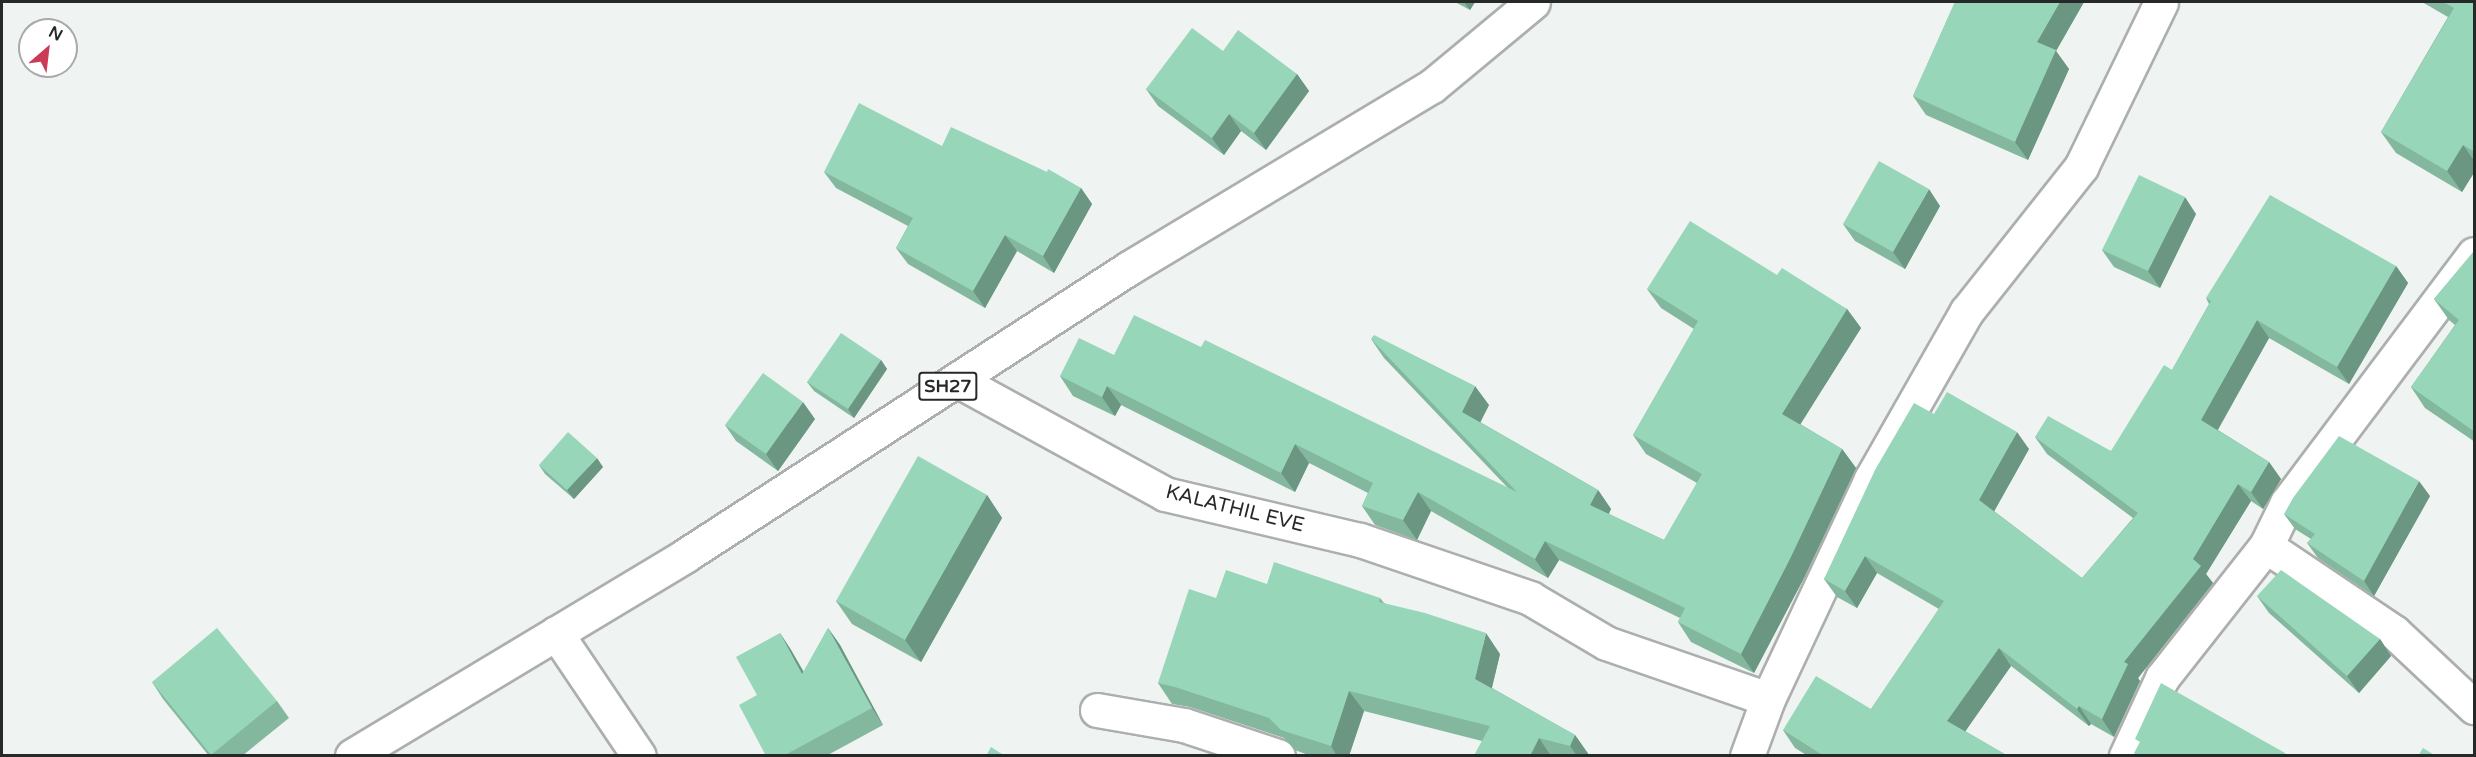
<!DOCTYPE html>
<html>
<head>
<meta charset="utf-8">
<style>
	body { margin:0 }
	#map { position:relative; width:2476px; height:757px; overflow:hidden; background:#eff3f1; font-family:"Varela Round",sans-serif }
	div>[style] { position:absolute }
	[style*='--x'] { left:calc(var(--x)*1px); top:calc(var(--y)*1px); width:calc(var(--w)*1px); rotate:calc(var(--a)*1deg) }
	.roads { filter:drop-shadow(2px 0 #acafae) drop-shadow(-2px 0 #acafae) drop-shadow(0 2px #acafae) drop-shadow(0 -2px #acafae) }
	.minor>* { height:33px; margin:-16.5px; padding:0 16.5px; transform-origin:16.5px; border-radius:16.5px; background:#fff }
	.primary>* { height:33px; margin:-16.5px; padding:0 16.5px; transform-origin:16.5px; border-radius:16.5px; background:#fff }
	.wall>* { inset:0; background:#83b89f }
	.shaded-wall>* { inset:0; background:#6a9682 }
	.building>* { inset:0; background:#98d6b9 }
	span { translate:-50% -50%; white-space:nowrap; text-align:center; line-height:1.15; -webkit-text-stroke:4.5px #fff; paint-order:stroke }
	.shield-label span { padding:2px 4px; background:#fff; border:2px solid; border-radius:4px; -webkit-text-stroke-width:0 }
	.shield-label { font-size:18px; color:#272928; font-weight:700 }
	.street-label { font-size:20px; color:#272928 }
	.frame { position:absolute; inset:0; border:3px solid #272928; pointer-events:none }
	.north { position:absolute; left:18px; top:18px; width:60px; height:60px; box-sizing:border-box; background:#fff; border:2px solid #a9a9a9; border-radius:50%; rotate:28deg; font-size:16px; font-weight:700; line-height:24px; text-align:center; color:#272928 }
	.north::after { content:''; display:block; margin:auto; width:21px; height:27px; background:#cb3b56; clip-path:polygon(50% 0,100% 100%,50% 72%,0 100%) }
</style>
</head>
<body>
<div id="map">
	<div class="roads">
		<div class="minor">
			<div style="--x:957;--y:380;--w:237;--a:28.7"></div>
			<div style="--x:1165;--y:494;--w:200;--a:13.3"></div>
			<div style="--x:1360;--y:540;--w:180;--a:18.8"></div>
			<div style="--x:1530;--y:598;--w:88;--a:30.6"></div>
			<div style="--x:1606;--y:643;--w:171;--a:19.1"></div>
			<div style="--x:2266;--y:546;--w:48;--a:-64"></div>
			<div style="--x:2287;--y:503;--w:311;--a:-53.1"></div>
			<div style="--x:556;--y:633;--w:148;--a:56"></div>
			<div style="--x:1097;--y:710;--w:88;--a:9.8"></div>
			<div style="--x:1184;--y:725;--w:99;--a:18.3"></div>
			<div style="--x:1747;--y:756;--w:61;--a:-69.8"></div>
			<div style="--x:1768;--y:699;--w:243;--a:-64.9"></div>
			<div style="--x:1871;--y:479;--w:193;--a:-60.3"></div>
			<div style="--x:1967;--y:311;--w:184;--a:-51.6"></div>
			<div style="--x:2081;--y:167;--w:183;--a:-64.1"></div>
			<div style="--x:2126;--y:756;--w:86;--a:-65.2"></div>
			<div style="--x:2162;--y:678;--w:168;--a:-51.8"></div>
			<div style="--x:2266;--y:546;--w:154;--a:33.9"></div>
			<div style="--x:2394;--y:632;--w:110;--a:43.2"></div>
		</div>
		<div class="primary">
			<div style="--x:352;--y:756;--w:390;--a:-31"></div>
			<div style="--x:686;--y:555;--w:528;--a:-32.94"></div>
			<div style="--x:1129;--y:268;--w:353;--a:-31"></div>
			<div style="--x:1432;--y:86;--w:131;--a:-39.7"></div>
		</div>
	</div>
	<div class="wall">
		<div style="clip-path:polygon(1455px 2px,1475px 2px,1470px 10px)"></div>
		<div style="clip-path:polygon(1955px 2px,2084px 2px,2056px 51px,2069px 69px,2028px 160px,1926px 115px,1913px 96px)"></div>
		<div style="clip-path:polygon(2422px 2px,2475px 2px,2475px 171px,2462px 192px,2396px 153px,2381px 132px,2448px 17px)"></div>
		<div style="clip-path:polygon(1223px 51px,1297px 74px,1309px 91px,1266px 150px,1241px 131px,1224px 155px,1158px 106px,1146px 89px)"></div>
		<div style="clip-path:polygon(942px 146px,1081px 188px,1092px 204px,1054px 273px,1017px 251px,985px 308px,908px 264px,896px 248px,908px 226px,836px 188px,824px 172px)"></div>
		<div style="clip-path:polygon(1940px 206px,1905px 269px,1855px 241px,1843px 224px)"></div>
		<div style="clip-path:polygon(2196px 214px,2160px 288px,2114px 267px,2102px 250px)"></div>
		<div style="clip-path:polygon(2475px 250px,2475px 442px,2425px 408px,2411px 387px,2455px 325px,2449px 320px,2434px 299px)"></div>
		<div style="clip-path:polygon(2396px 266px,2408px 283px,2349px 384px,2269px 338px,2218px 430px,2269px 462px,2281px 479px,2263px 509px,2251px 501px,2206px 574px,2213px 583px,2138px 678px,2140px 681px,2114px 737px,2091px 724px,2089px 726px,2011px 666px,1965px 731px,2008px 756px,1808px 756px,1795px 748px,1783px 730px,1871px 709px,1939px 609px,1877px 573px,1857px 608px,1837px 597px,1824px 579px,1934px 414px,2029px 449px,1994px 511px,2082px 578px,2133px 518px,2047px 454px,2035px 437px,2111px 451px,2172px 370px,2209px 304px,2206px 298px)"></div>
		<div style="clip-path:polygon(1777px 275px,1847px 309px,1861px 328px,1800px 424px,1842px 449px,1856px 468px,1804px 578px,1754px 673px,1691px 642px,1678px 622px,1680px 618px,1559px 560px,1548px 578px,1431px 511px,1417px 540px,1375px 525px,1362px 506px,1368px 493px,1309px 463px,1295px 492px,1121px 405px,1115px 416px,1073px 396px,1060px 376px,1114px 355px,1201px 347px,1508px 488px,1384px 358px,1371px 339px,1489px 405px,1480px 422px,1598px 490px,1611px 509px,1609px 514px,1664px 540px,1697px 483px,1646px 454px,1633px 435px,1694px 329px,1661px 308px,1647px 289px)"></div>
		<div style="clip-path:polygon(881px 360px,887px 369px,854px 418px,814px 391px,807px 382px)"></div>
		<div style="clip-path:polygon(815px 419px,778px 471px,736px 441px,725px 425px)"></div>
		<div style="clip-path:polygon(539px 465px,603px 467px,574px 499px,545px 474px)"></div>
		<div style="clip-path:polygon(987px 495px,1002px 518px,921px 662px,852px 624px,836px 601px)"></div>
		<div style="clip-path:polygon(2430px 496px,2374px 596px,2318px 558px,2307px 543px,2311px 539px,2295px 529px,2284px 514px)"></div>
		<div style="clip-path:polygon(1267px 584px,1380px 598px,1384px 603px,1500px 654px,1492px 688px,1575px 735px,1589px 755px,1474px 756px,1482px 741px,1364px 711px,1349px 756px,1311px 756px,1295px 750px,1284px 738px,1190px 707px,1172px 704px,1158px 683px,1216px 598px)"></div>
		<div style="clip-path:polygon(2257px 596px,2380px 639px,2391px 656px,2359px 693px,2269px 613px)"></div>
		<div style="clip-path:polygon(828px 628px,840px 645px,883px 725px,826px 756px,766px 756px,757px 695px,780px 633px,791px 650px,804px 672px)"></div>
		<div style="clip-path:polygon(152px 682px,277px 701px,289px 718px,242px 756px,209px 756px,163px 699px)"></div>
	</div>
	<div class="shaded-wall">
		<div style="clip-path:polygon(1464px 2px,1475px 2px,1470px 10px)"></div>
		<div style="clip-path:polygon(2060px 2px,2084px 2px,2056px 51px,2069px 69px,2028px 160px,2015px 142px,2037px 42px)"></div>
		<div style="clip-path:polygon(1297px 74px,1309px 91px,1266px 150px,1254px 133px)"></div>
		<div style="clip-path:polygon(1229px 114px,1241px 131px,1224px 155px,1212px 138px)"></div>
		<div style="clip-path:polygon(2463px 145px,2475px 162px,2475px 171px,2462px 192px,2447px 171px)"></div>
		<div style="clip-path:polygon(1081px 188px,1092px 204px,1054px 273px,1043px 256px)"></div>
		<div style="clip-path:polygon(1929px 189px,1940px 206px,1905px 269px,1893px 252px)"></div>
		<div style="clip-path:polygon(2185px 197px,2196px 214px,2160px 288px,2148px 271px)"></div>
		<div style="clip-path:polygon(1005px 235px,1017px 251px,985px 308px,973px 291px)"></div>
		<div style="clip-path:polygon(2396px 266px,2408px 283px,2349px 384px,2337px 367px)"></div>
		<div style="clip-path:polygon(1847px 309px,1861px 328px,1795px 433px,1782px 414px)"></div>
		<div style="clip-path:polygon(2257px 320px,2269px 338px,2213px 438px,2201px 420px)"></div>
		<div style="clip-path:polygon(881px 360px,887px 369px,854px 418px,848px 409px)"></div>
		<div style="clip-path:polygon(1107px 386px,1121px 405px,1115px 416px,1102px 397px)"></div>
		<div style="clip-path:polygon(1475px 386px,1489px 405px,1476px 431px,1462px 412px)"></div>
		<div style="clip-path:polygon(803px 402px,815px 419px,778px 471px,766px 454px)"></div>
		<div style="clip-path:polygon(2017px 432px,2029px 449px,1991px 517px,1979px 500px)"></div>
		<div style="clip-path:polygon(1295px 444px,1309px 463px,1295px 492px,1281px 473px)"></div>
		<div style="clip-path:polygon(1842px 449px,1856px 468px,1804px 578px,1754px 673px,1741px 654px)"></div>
		<div style="clip-path:polygon(597px 458px,603px 467px,574px 499px,567px 490px)"></div>
		<div style="clip-path:polygon(2269px 462px,2281px 479px,2263px 509px,2251px 492px)"></div>
		<div style="clip-path:polygon(2419px 481px,2430px 496px,2374px 596px,2364px 581px)"></div>
		<div style="clip-path:polygon(2238px 484px,2251px 501px,2206px 574px,2213px 583px,2138px 678px,2140px 681px,2114px 737px,2102px 719px,2124px 662px,2193px 559px)"></div>
		<div style="clip-path:polygon(1598px 490px,1611px 509px,1603px 524px,1590px 505px)"></div>
		<div style="clip-path:polygon(1418px 492px,1431px 511px,1417px 540px,1403px 520px)"></div>
		<div style="clip-path:polygon(987px 495px,1002px 518px,921px 662px,905px 640px)"></div>
		<div style="clip-path:polygon(1545px 541px,1559px 560px,1548px 578px,1535px 559px)"></div>
		<div style="clip-path:polygon(1865px 556px,1877px 573px,1857px 608px,1845px 591px)"></div>
		<div style="clip-path:polygon(828px 628px,840px 645px,883px 725px,872px 708px)"></div>
		<div style="clip-path:polygon(780px 633px,791px 650px,814px 691px,802px 674px)"></div>
		<div style="clip-path:polygon(1486px 633px,1500px 654px,1489px 699px,1475px 679px)"></div>
		<div style="clip-path:polygon(2380px 639px,2391px 656px,2359px 693px,2347px 676px)"></div>
		<div style="clip-path:polygon(1999px 648px,2011px 666px,1960px 739px,1947px 721px)"></div>
		<div style="clip-path:polygon(1349px 691px,1364px 711px,1349px 756px,1337px 756px,1331px 746px)"></div>
		<div style="clip-path:polygon(2079px 706px,2091px 724px,2089px 726px,2077px 709px)"></div>
		<div style="clip-path:polygon(1575px 735px,1589px 755px,1577px 756px,1570px 746px)"></div>
		<div style="clip-path:polygon(1539px 738px,1551px 756px,1530px 756px)"></div>
	</div>
	<div class="building">
		<div style="clip-path:polygon(1955px 2px,2060px 2px,2037px 42px,2056px 50px,2015px 142px,1913px 96px)"></div>
		<div style="clip-path:polygon(2443px 2px,2475px 2px,2475px 152px,2463px 145px,2447px 171px,2381px 132px,2454px 8px)"></div>
		<div style="clip-path:polygon(1192px 28px,1223px 51px,1238px 30px,1297px 74px,1254px 133px,1229px 114px,1212px 138px,1146px 89px)"></div>
		<div style="clip-path:polygon(859px 103px,942px 146px,951px 127px,1047px 172px,1048px 169px,1081px 188px,1043px 256px,1005px 235px,973px 291px,896px 248px,913px 218px,824px 172px)"></div>
		<div style="clip-path:polygon(1879px 161px,1929px 189px,1893px 252px,1843px 224px)"></div>
		<div style="clip-path:polygon(2139px 175px,2185px 197px,2148px 271px,2102px 250px)"></div>
		<div style="clip-path:polygon(2270px 195px,2396px 266px,2337px 367px,2257px 320px,2201px 420px,2269px 462px,2251px 492px,2238px 484px,2193px 559px,2201px 566px,2124px 662px,2128px 664px,2102px 719px,2079px 706px,2077px 709px,1999px 648px,1947px 721px,2008px 756px,1824px 756px,1783px 730px,1816px 676px,1871px 709px,1944px 601px,1865px 556px,1845px 591px,1824px 579px,1875px 470px,1914px 403px,1934px 414px,1947px 392px,2017px 432px,1979px 500px,2082px 578px,2138px 513px,2035px 437px,2048px 416px,2111px 451px,2164px 365px,2172px 370px,2211px 301px,2206px 298px)"></div>
		<div style="clip-path:polygon(1690px 221px,1777px 275px,1782px 268px,1847px 309px,1782px 414px,1842px 449px,1790px 559px,1741px 654px,1678px 622px,1685px 608px,1545px 541px,1535px 559px,1418px 492px,1403px 520px,1362px 506px,1373px 483px,1295px 444px,1281px 473px,1107px 386px,1102px 397px,1060px 376px,1079px 338px,1114px 355px,1134px 315px,1201px 347px,1205px 340px,1517px 492px,1371px 339px,1374px 335px,1475px 386px,1462px 412px,1598px 490px,1590px 505px,1664px 540px,1702px 474px,1633px 435px,1698px 321px,1647px 289px)"></div>
		<div style="clip-path:polygon(2475px 250px,2475px 432px,2411px 387px,2459px 320px,2434px 299px)"></div>
		<div style="clip-path:polygon(841px 333px,881px 360px,848px 409px,807px 382px)"></div>
		<div style="clip-path:polygon(763px 373px,803px 402px,766px 454px,725px 425px)"></div>
		<div style="clip-path:polygon(568px 432px,597px 458px,567px 490px,539px 465px)"></div>
		<div style="clip-path:polygon(2339px 436px,2419px 481px,2364px 581px,2307px 543px,2315px 534px,2284px 514px,2293px 498px)"></div>
		<div style="clip-path:polygon(918px 456px,987px 495px,905px 640px,836px 601px)"></div>
		<div style="clip-path:polygon(1274px 562px,1380px 598px,1379px 602px,1425px 613px,1486px 633px,1475px 679px,1575px 735px,1570px 746px,1539px 738px,1530px 756px,1474px 756px,1490px 726px,1349px 691px,1331px 746px,1281px 730px,1269px 718px,1175px 687px,1158px 683px,1189px 589px,1216px 598px,1226px 570px,1267px 584px)"></div>
		<div style="clip-path:polygon(2281px 570px,2380px 639px,2347px 676px,2257px 596px)"></div>
		<div style="clip-path:polygon(217px 628px,277px 701px,211px 755px,152px 682px)"></div>
		<div style="clip-path:polygon(828px 628px,872px 708px,783px 756px,766px 756px,739px 705px,757px 695px,736px 657px,780px 633px,802px 674px)"></div>
		<div style="clip-path:polygon(2161px 683px,2285px 753px,2287px 756px,2137px 756px,2134px 753px,2140px 742px,2135px 739px)"></div>
		<div style="clip-path:polygon(991px 747px,1005px 756px,986px 756px)"></div>
		<div style="clip-path:polygon(2423px 748px,2436px 756px,2418px 756px)"></div>
	</div>
	<div class="shield-label">
		<span style="left:948px;top:386px">SH27</span>
	</div>
	<div class="street-label">
		<span style="left:1235px;top:509px;rotate:14deg">KALATHIL EVE</span>
	</div>
	<div class="frame"></div>
	<div class="north">N</div>
</div>
</body>
</html>
